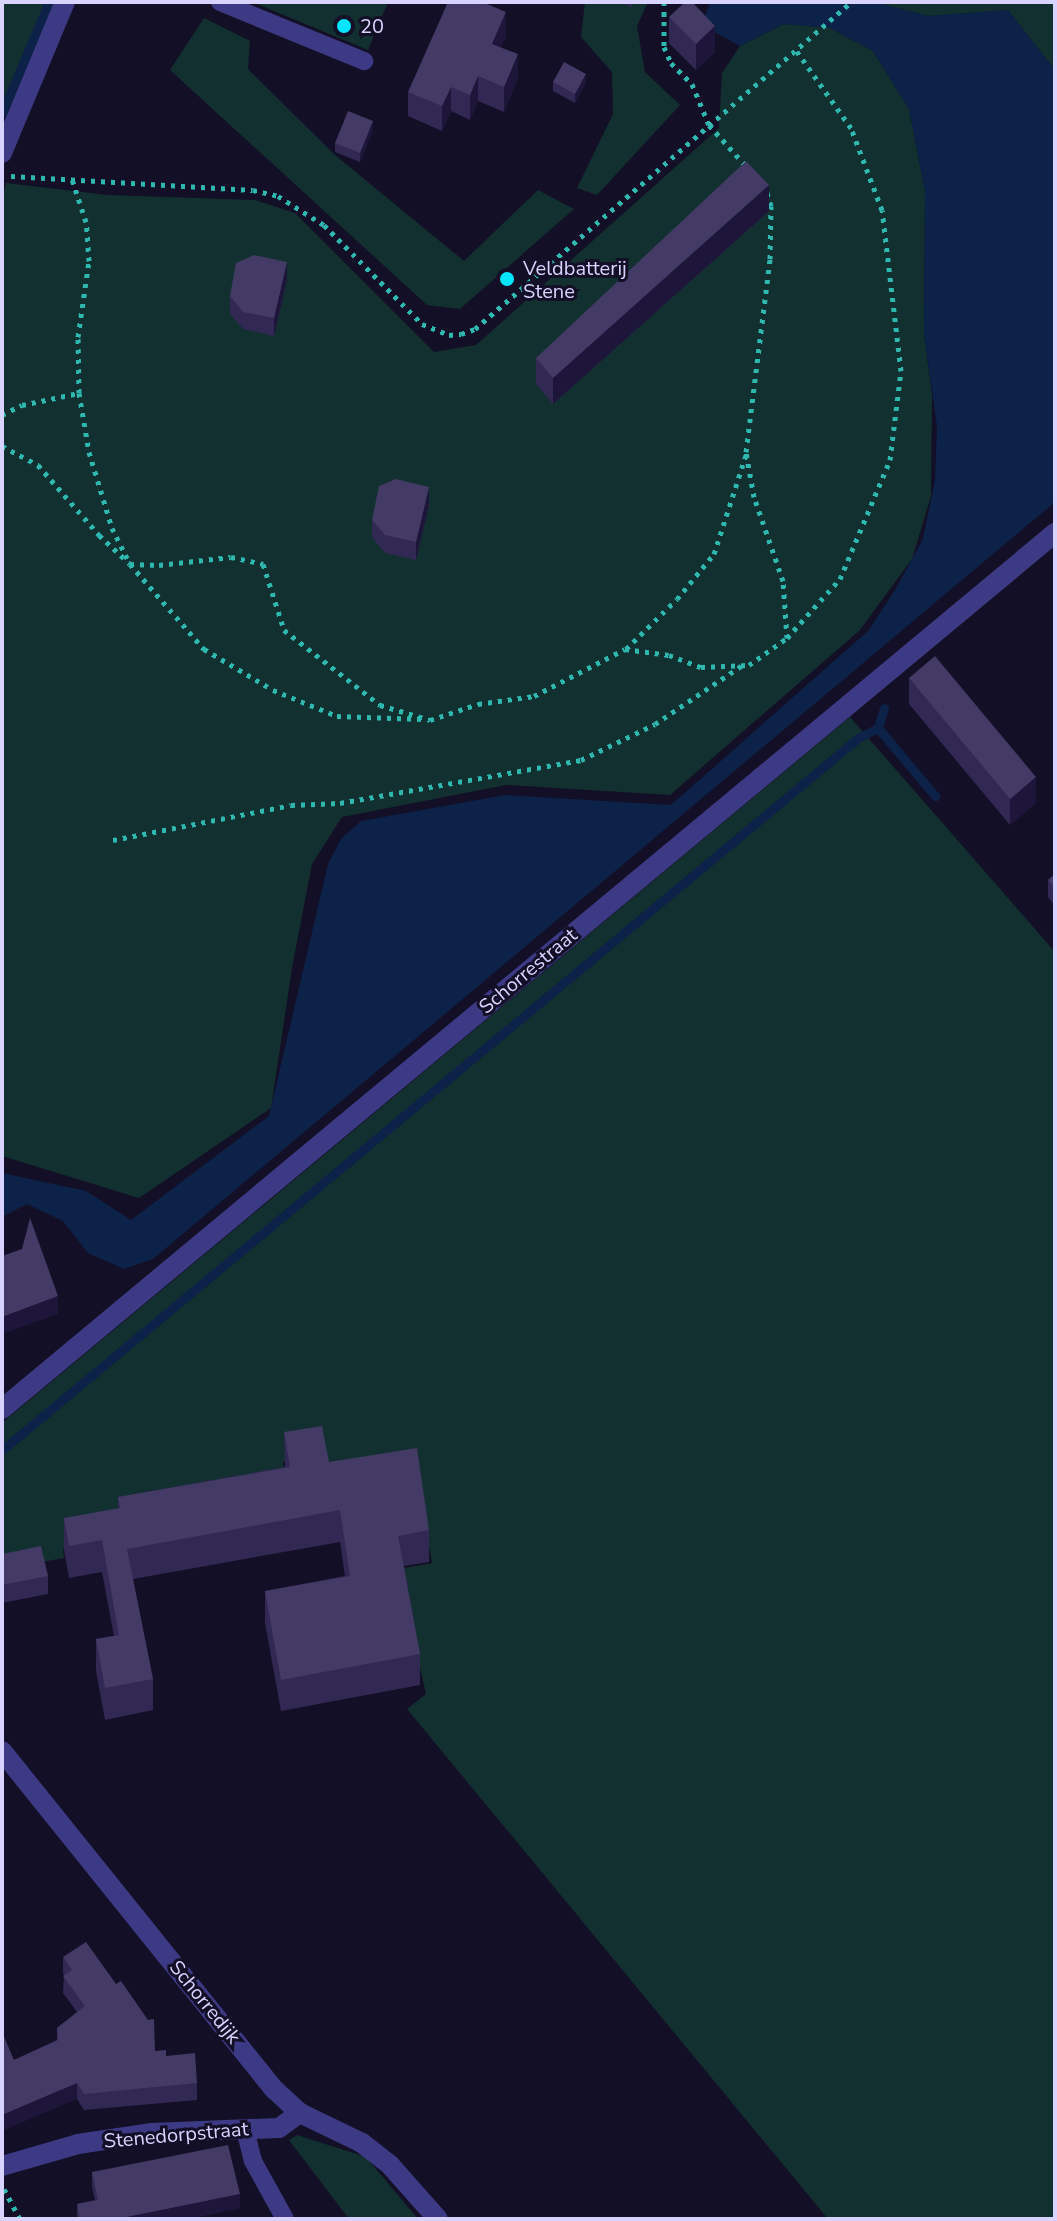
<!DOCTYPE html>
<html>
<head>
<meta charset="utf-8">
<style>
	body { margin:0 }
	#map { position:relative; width:1057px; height:2221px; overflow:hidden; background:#130f26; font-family:"Nunito Sans",sans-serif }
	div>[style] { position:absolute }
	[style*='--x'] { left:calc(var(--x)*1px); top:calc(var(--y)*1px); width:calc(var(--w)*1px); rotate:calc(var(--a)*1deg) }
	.green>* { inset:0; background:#12302f }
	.water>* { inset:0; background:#0c2248 }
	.stream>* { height:9px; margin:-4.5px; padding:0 4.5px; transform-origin:4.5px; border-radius:4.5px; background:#0c2248 }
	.path>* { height:5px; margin-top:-2.5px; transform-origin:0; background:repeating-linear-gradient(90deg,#2fb8b0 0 4px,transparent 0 10px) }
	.lane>* { height:18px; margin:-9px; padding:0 9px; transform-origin:9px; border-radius:9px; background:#3d3a85 }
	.street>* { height:20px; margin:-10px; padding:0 10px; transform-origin:10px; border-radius:10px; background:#3d3a85 }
	.wall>* { inset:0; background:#312854 }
	.shaded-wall>* { inset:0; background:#1d163a }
	.building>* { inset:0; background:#433a66 }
	.dots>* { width:22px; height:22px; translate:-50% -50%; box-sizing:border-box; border:4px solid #130f26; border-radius:50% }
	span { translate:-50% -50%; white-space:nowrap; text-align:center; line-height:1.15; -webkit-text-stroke:6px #130f26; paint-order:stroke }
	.poi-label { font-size:20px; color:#d9d4ff }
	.left { translate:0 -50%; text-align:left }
	.street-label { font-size:20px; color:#d9d4ff }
	.frame { position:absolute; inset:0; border:4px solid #d9d4ff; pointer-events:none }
</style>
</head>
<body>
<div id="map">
	<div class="green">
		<div style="clip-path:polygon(2px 2px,45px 2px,2px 104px)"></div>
		<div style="clip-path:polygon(252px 2px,388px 2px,368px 50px)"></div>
		<div style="clip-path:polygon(585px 2px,648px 2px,637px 26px,645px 72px,680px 105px,597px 195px,577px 188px,613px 114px,612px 72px,581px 37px)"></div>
		<div style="clip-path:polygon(875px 2px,1055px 2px,1055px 70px,1008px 10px,928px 16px)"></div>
		<div style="clip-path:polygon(204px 18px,250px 41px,248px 69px,335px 155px,464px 261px,538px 190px,574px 209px,460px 309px,427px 305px,170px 70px)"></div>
		<div style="clip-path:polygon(784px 24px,830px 28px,873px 51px,909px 109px,925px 191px,924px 334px,932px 395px,931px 496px,912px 559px,860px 630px,670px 795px,506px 785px,342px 817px,312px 864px,292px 968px,271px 1108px,139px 1198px,2px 1156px,2px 202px,6px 183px,108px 195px,255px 200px,295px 213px,434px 352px,476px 345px,719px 128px,722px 73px,740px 46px)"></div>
		<div style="clip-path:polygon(850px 717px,1055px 952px,1055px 2219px,828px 2219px,407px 1709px,426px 1694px,398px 1569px,432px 1563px,417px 1478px,330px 1492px,323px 1456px,283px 1462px,289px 1497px,63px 1549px,64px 1558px,2px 1569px,2px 1423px)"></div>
		<div style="clip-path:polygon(297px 2135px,366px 2157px,418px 2219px,349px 2219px,289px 2140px)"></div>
	</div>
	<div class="water">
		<div style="clip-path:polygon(710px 2px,875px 2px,928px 16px,1008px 10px,1055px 70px,1055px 502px,153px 1259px,124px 1269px,88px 1253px,63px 1221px,27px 1204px,2px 1217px,2px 1173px,86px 1191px,131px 1220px,269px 1116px,328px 864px,341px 839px,361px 821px,505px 795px,671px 805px,868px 631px,895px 590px,923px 539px,935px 480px,937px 426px,924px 334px,925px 191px,909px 109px,873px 51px,830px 28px,784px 24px,740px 46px,702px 25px)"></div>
	</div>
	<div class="stream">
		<div style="--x:2;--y:113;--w:121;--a:-67.1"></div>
		<div style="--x:884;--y:708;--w:21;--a:107"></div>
		<div style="--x:878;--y:728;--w:89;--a:50"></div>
		<div style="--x:2;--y:1450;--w:1113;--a:-39.75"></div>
		<div style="--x:858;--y:738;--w:22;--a:-27"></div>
	</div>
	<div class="path">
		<div style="--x:664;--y:2;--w:45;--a:90"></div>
		<div style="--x:664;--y:47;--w:17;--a:66"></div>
		<div style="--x:671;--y:63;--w:30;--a:45"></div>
		<div style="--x:692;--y:84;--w:44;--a:67.5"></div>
		<div style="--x:709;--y:125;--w:57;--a:47.9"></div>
		<div style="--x:11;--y:176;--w:242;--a:3.3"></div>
		<div style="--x:253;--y:190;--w:26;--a:13"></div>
		<div style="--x:278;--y:196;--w:54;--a:32.2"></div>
		<div style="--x:324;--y:225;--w:139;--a:45.3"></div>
		<div style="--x:422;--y:324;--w:29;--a:22"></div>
		<div style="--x:449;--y:335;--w:12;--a:-5"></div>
		<div style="--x:461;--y:334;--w:15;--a:-20"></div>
		<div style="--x:475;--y:329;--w:498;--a:-41"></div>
		<div style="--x:79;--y:393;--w:60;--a:80.4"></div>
		<div style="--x:89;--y:452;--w:79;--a:73.2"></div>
		<div style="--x:112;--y:528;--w:40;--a:63.4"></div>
		<div style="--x:130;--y:564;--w:113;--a:49"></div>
		<div style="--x:204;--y:649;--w:80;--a:30.7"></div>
		<div style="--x:273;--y:690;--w:69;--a:22.1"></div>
		<div style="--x:337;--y:716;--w:85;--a:2"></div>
		<div style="--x:2;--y:415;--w:22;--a:-27"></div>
		<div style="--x:22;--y:405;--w:58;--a:-11.9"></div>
		<div style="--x:79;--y:393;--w:56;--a:-91"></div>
		<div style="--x:78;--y:337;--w:77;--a:-81.8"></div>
		<div style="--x:89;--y:261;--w:39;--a:-94"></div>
		<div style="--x:86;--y:222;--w:45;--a:-108"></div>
		<div style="--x:2;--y:446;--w:41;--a:27.8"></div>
		<div style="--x:38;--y:465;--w:93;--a:48.9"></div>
		<div style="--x:99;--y:535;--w:42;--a:43.1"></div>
		<div style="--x:130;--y:564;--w:29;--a:2"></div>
		<div style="--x:159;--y:565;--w:72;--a:-6.3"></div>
		<div style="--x:231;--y:557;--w:33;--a:12"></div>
		<div style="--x:263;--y:564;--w:69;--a:72.3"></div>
		<div style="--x:284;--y:630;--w:122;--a:38"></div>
		<div style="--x:380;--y:705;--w:52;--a:16.7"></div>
		<div style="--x:430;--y:720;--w:51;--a:-18.4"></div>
		<div style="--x:478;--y:704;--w:57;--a:-8.1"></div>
		<div style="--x:534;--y:696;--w:102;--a:-27.3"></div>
		<div style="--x:625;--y:649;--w:44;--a:7.8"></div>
		<div style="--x:669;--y:655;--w:34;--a:21"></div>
		<div style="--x:701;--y:667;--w:48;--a:-2.4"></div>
		<div style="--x:749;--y:665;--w:47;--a:-35.4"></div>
		<div style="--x:787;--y:638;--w:57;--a:-94"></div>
		<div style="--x:783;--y:581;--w:89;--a:-109"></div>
		<div style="--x:754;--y:497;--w:46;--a:-100.1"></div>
		<div style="--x:746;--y:452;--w:194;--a:-82.9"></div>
		<div style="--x:770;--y:259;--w:53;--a:-88.9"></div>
		<div style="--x:771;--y:206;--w:17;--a:-107"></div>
		<div style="--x:787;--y:638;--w:79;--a:-48.1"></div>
		<div style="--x:840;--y:579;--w:129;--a:-67.2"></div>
		<div style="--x:890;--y:460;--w:90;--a:-83"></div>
		<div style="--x:901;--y:371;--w:162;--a:-96.7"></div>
		<div style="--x:882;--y:210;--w:88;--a:-110.7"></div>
		<div style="--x:851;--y:128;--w:95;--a:-125.2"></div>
		<div style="--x:626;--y:649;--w:71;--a:-44.4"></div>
		<div style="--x:677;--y:599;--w:58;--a:-50.6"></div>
		<div style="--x:714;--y:554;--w:104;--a:-72.1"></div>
		<div style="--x:113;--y:840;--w:181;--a:-11.1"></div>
		<div style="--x:291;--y:805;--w:49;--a:-2.3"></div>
		<div style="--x:340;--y:803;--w:245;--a:-10.1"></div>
		<div style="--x:581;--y:760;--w:82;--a:-25.9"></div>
		<div style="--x:655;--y:724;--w:104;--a:-34"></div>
		<div style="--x:4;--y:2189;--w:34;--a:62"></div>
	</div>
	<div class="lane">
		<div style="--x:220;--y:2;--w:156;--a:22.3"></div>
		<div style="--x:245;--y:2129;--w:33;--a:76"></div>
		<div style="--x:253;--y:2161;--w:66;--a:61.1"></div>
	</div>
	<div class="street">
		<div style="--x:2;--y:153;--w:164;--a:-67.4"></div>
		<div style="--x:2;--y:1409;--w:1370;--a:-39.76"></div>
		<div style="--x:2;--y:1751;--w:435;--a:51.2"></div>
		<div style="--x:275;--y:2090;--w:34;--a:43"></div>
		<div style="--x:300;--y:2113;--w:69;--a:25.8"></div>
		<div style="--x:362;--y:2143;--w:36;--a:38"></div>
		<div style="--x:390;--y:2165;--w:72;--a:48.4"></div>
		<div style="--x:2;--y:2166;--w:79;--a:-16.1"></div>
		<div style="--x:78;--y:2144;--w:75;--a:-8.5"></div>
		<div style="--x:152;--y:2133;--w:127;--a:-2.3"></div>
		<div style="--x:279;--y:2128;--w:26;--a:-36"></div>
	</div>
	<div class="wall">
		<div style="clip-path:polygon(620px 2px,633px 2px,631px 7px)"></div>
		<div style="clip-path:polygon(669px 17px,715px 52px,696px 70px,669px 43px)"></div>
		<div style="clip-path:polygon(506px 36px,501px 47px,518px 78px,504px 112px,478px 101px,470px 120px,451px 111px,442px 131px,408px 116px,408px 92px)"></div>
		<div style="clip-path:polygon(553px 82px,586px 83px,575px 103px,553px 91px)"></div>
		<div style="clip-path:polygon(373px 130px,360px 162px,335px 152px,335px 143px)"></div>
		<div style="clip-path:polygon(769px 211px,553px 404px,536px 384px,536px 358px)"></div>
		<div style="clip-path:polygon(287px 280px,274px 336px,243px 329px,230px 314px,230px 296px)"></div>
		<div style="clip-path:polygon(429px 505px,416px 560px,385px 553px,372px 537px,372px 520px)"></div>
		<div style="clip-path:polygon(909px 678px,1036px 803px,1010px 825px,909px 704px)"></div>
		<div style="clip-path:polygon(1055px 874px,1055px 906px,1048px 897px,1048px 880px)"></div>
		<div style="clip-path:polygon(284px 1432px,429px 1530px,429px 1562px,404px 1566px,420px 1654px,420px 1685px,281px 1711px,265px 1623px,265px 1591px,345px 1576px,340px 1542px,133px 1579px,153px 1679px,153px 1710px,105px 1720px,96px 1671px,96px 1639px,114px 1636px,102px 1572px,69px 1578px,64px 1550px,64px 1518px,118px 1509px,118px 1497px,285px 1467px)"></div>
		<div style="clip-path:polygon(2px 1554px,48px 1576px,48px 1594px,2px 1603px)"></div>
		<div style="clip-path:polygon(63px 1957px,155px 2051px,166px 2056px,197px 2083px,197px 2100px,84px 2110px,77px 2099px,14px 2060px,57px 2040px,57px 2028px,77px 2012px,63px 1993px,64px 1975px,63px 1974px)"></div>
		<div style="clip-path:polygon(92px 2172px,240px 2208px,186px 2219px,77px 2219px,77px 2204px,95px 2200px,92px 2187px)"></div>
	</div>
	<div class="shaded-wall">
		<div style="clip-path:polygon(506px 12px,506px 36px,492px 68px,492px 44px)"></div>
		<div style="clip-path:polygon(715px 26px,715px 52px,696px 70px,696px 44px)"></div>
		<div style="clip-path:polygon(518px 54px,518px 78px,504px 112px,504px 87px)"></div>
		<div style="clip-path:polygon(586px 74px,586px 83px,575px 103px,575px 94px)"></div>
		<div style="clip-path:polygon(478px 76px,478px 101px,470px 120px,470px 95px)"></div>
		<div style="clip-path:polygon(451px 87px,451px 111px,442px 131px,442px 106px)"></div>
		<div style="clip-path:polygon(373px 121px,373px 130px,360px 162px,360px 153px)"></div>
		<div style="clip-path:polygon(769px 185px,769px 211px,553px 404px,553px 378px)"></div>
		<div style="clip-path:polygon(287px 262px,287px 280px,274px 336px,274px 318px)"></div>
		<div style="clip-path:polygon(429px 487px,429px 505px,416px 560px,416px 542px)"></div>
		<div style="clip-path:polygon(1036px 777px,1036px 803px,1010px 825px,1010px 799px)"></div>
		<div style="clip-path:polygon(58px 1296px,58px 1314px,2px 1334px,2px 1317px)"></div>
		<div style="clip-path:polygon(77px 2083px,77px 2099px,2px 2131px,2px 2115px)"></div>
		<div style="clip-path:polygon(240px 2194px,240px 2208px,186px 2219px,116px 2219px)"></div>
	</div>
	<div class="building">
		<div style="clip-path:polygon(448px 2px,482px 2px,506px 12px,492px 44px,518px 54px,504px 87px,478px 76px,470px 95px,451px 87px,442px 106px,408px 92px)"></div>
		<div style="clip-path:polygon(685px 2px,692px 2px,715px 26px,696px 44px,669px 17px)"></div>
		<div style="clip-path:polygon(564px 62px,586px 74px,575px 94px,553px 82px)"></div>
		<div style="clip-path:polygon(348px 111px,373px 121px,360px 153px,335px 143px)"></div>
		<div style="clip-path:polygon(746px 161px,769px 185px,553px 378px,536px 358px)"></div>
		<div style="clip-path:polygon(254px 255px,287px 262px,274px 318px,243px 312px,230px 296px,236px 263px)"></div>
		<div style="clip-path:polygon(396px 479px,429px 487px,416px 542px,385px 535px,372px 520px,379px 486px)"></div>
		<div style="clip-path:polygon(935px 656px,1036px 777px,1010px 799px,909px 678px)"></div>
		<div style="clip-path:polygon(1055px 874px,1055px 888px,1048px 880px)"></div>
		<div style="clip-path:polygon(30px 1218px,58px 1296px,2px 1317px,2px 1256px,22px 1249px)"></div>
		<div style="clip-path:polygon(322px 1426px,329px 1462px,417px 1448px,429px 1530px,398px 1536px,420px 1654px,281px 1680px,265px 1591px,350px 1576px,340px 1510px,127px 1549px,153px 1679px,105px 1688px,96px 1639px,119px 1635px,102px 1540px,69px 1546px,64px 1518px,120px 1508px,118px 1497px,290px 1467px,284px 1432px)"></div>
		<div style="clip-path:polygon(41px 1546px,48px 1576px,2px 1585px,2px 1554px)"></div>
		<div style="clip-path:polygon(86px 1942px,116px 1984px,121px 1981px,148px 2020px,154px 2019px,155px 2051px,166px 2050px,166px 2056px,195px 2053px,197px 2083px,84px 2094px,77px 2083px,2px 2115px,2px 2032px,14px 2060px,58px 2040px,57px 2028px,85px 2006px,63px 1976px,72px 1970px,63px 1957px)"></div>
		<div style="clip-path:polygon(228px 2145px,240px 2194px,116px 2219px,80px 2219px,77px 2204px,98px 2200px,92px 2172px)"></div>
	</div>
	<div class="dots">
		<div style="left:344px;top:26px;background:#00e5ff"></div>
		<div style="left:507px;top:279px;background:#00e5ff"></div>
	</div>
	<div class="poi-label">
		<span class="left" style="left:360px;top:26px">20</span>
		<span class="left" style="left:523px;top:280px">Veldbatterij<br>Stene</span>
	</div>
	<div class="street-label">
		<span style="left:528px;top:971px;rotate:-40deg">Schorrestraat</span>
		<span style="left:205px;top:2002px;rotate:51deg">Schorredijk</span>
		<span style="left:176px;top:2135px;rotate:-5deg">Stenedorpstraat</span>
	</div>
	<div class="frame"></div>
</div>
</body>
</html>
